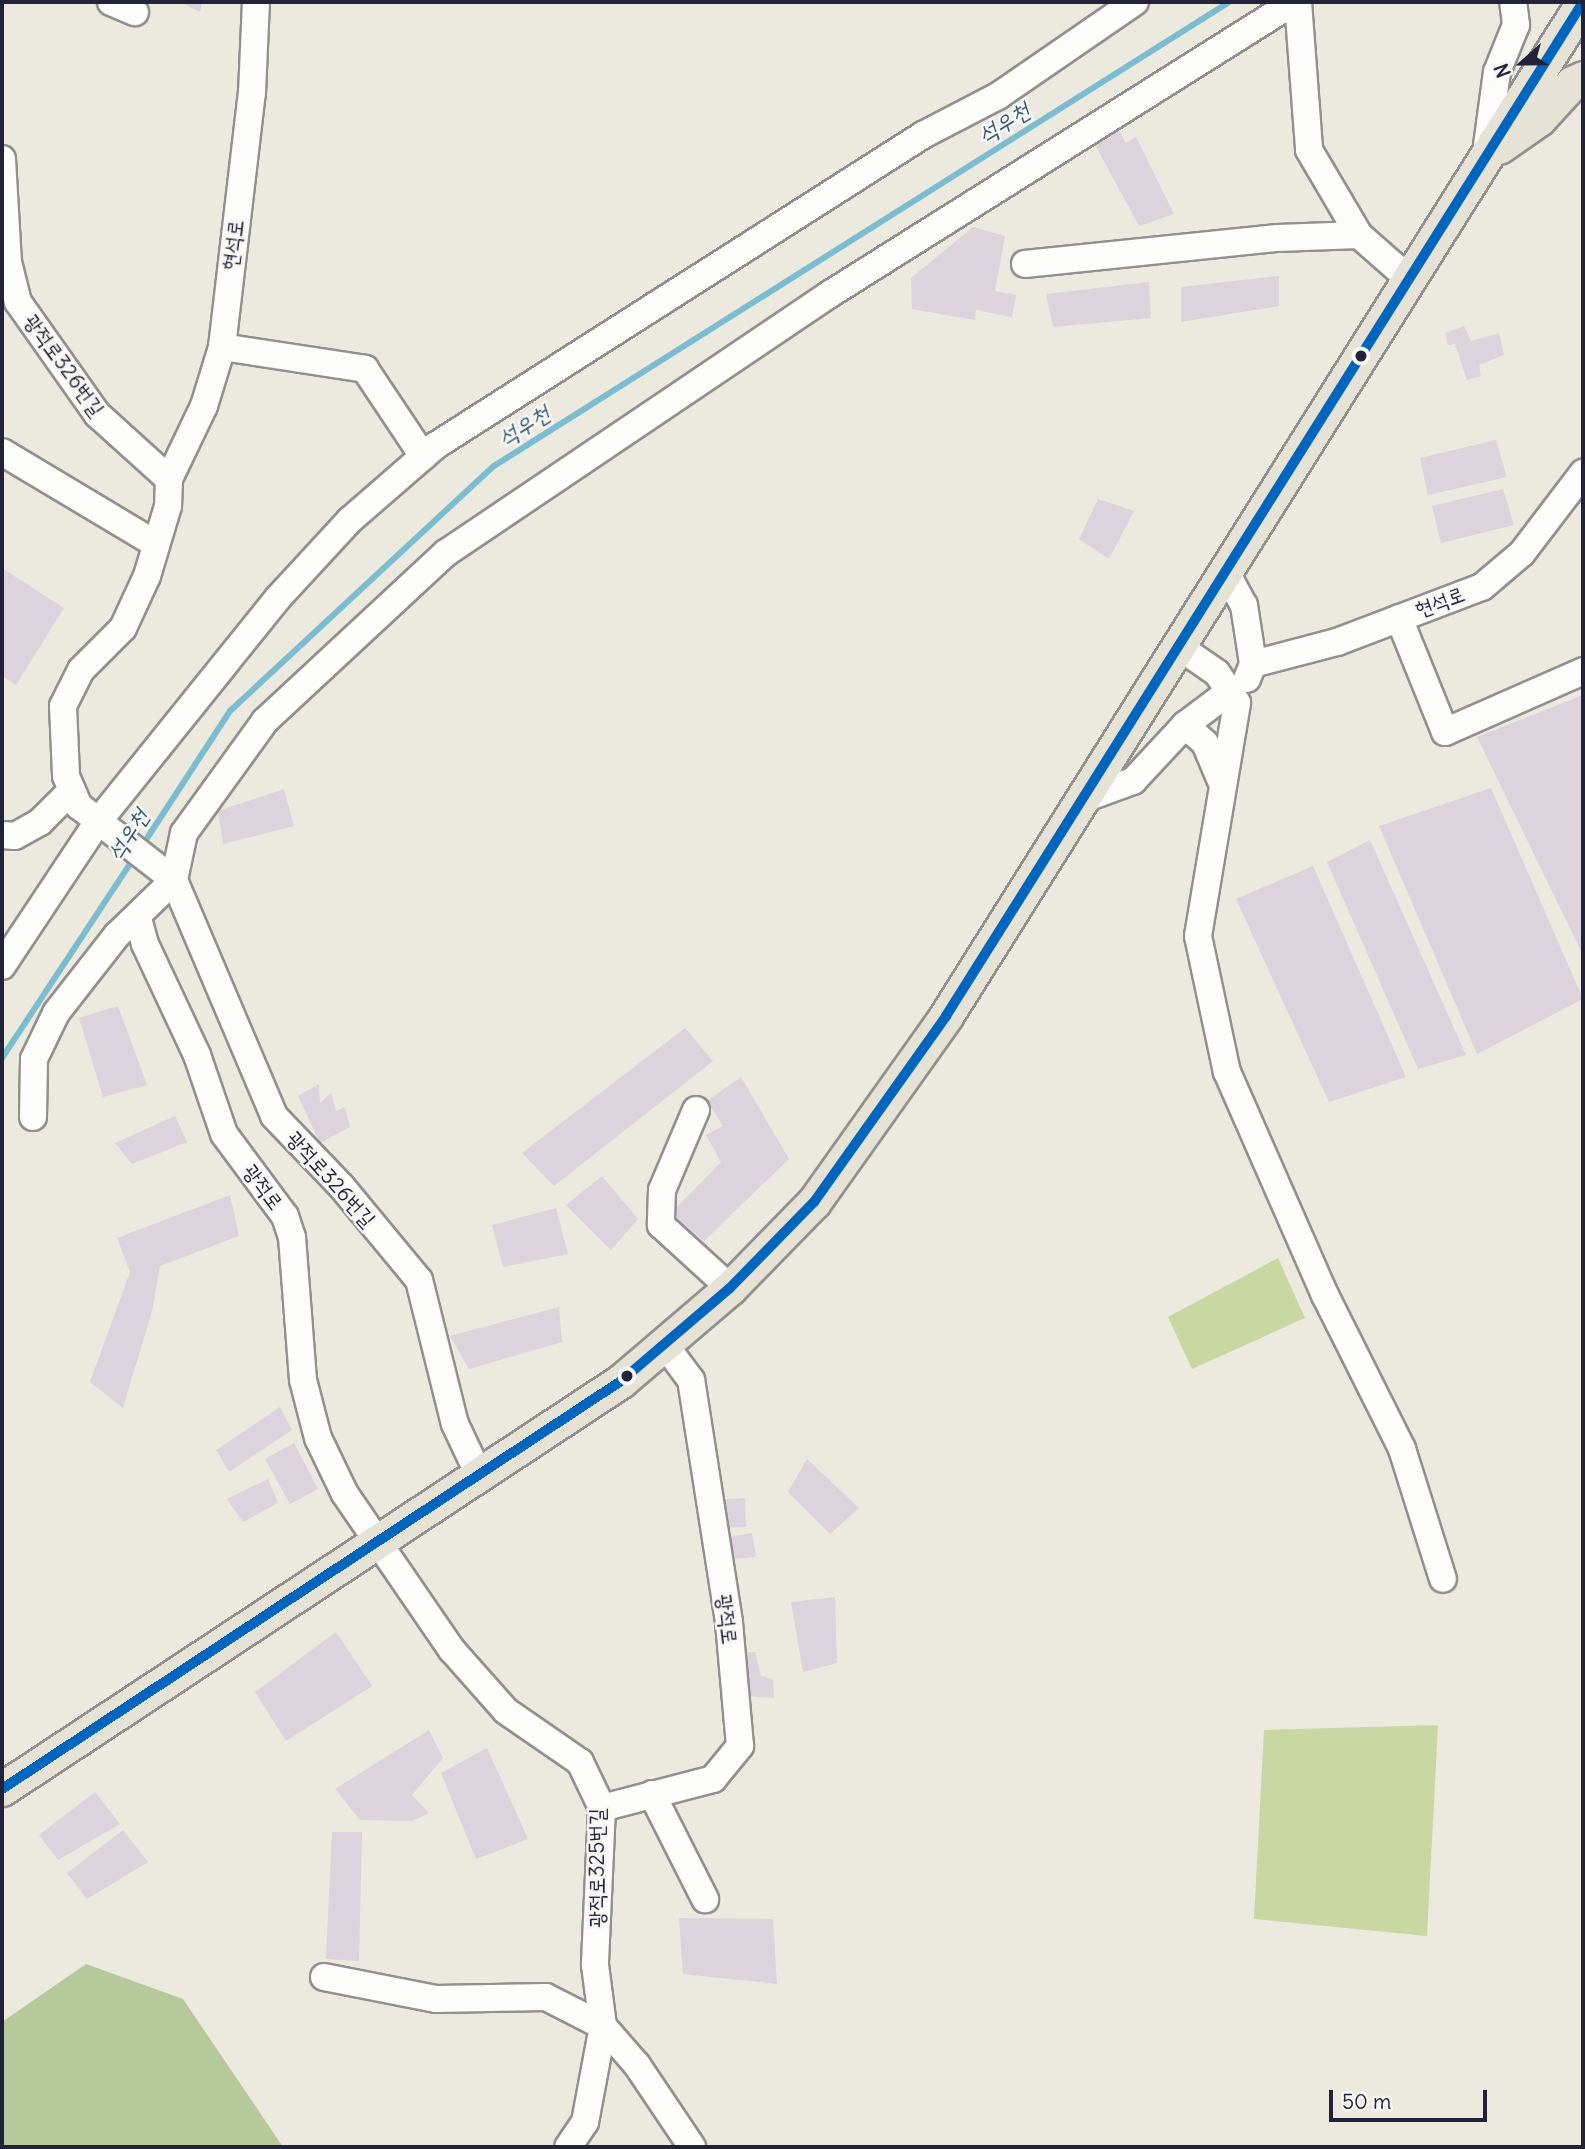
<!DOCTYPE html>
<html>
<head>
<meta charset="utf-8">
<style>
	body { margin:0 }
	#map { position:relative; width:1585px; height:2149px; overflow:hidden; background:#ece9df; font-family:Delius,"Poor Story",sans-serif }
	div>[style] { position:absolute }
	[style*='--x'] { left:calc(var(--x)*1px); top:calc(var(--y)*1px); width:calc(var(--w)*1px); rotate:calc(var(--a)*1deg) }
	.green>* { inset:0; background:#c9d8a3 }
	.forest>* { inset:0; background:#b6c99b }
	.stream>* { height:6px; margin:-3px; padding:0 3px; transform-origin:3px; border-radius:3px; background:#7bbcd0 }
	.building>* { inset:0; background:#dcd3dc }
	.roads { filter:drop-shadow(2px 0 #918f8f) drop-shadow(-2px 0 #918f8f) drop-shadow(0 2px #918f8f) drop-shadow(0 -2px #918f8f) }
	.minor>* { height:26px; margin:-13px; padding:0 13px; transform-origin:13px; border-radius:13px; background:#fcfcfa }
	.major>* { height:33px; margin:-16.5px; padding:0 16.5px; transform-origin:16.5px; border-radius:16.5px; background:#e6e2d6 }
	.bus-1>* { height:10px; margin:-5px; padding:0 5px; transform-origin:5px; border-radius:5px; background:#0065bd }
	.dots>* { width:19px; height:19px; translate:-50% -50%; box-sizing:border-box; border:4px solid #f6f6f2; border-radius:50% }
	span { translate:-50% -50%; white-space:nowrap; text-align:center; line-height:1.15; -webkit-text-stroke:5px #f6f6f2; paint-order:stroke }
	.street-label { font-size:21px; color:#22223b }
	.water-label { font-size:23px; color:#325874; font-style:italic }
	.frame { position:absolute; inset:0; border:4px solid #22223b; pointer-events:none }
	.north { position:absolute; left:1487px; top:28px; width:70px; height:70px; -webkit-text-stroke:5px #f6f6f2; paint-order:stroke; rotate:249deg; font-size:19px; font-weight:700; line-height:28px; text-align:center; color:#22223b }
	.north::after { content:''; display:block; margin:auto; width:24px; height:32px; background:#22223b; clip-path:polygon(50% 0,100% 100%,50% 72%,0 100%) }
	.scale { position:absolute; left:1329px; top:2090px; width:158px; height:32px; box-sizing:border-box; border:4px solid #22223b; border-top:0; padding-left:9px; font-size:21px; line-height:24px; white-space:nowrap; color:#22223b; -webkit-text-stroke:5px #f6f6f2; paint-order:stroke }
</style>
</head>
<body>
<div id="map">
	<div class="green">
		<div style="clip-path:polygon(1278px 1258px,1305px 1318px,1192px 1369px,1168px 1317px)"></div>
		<div style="clip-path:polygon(1438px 1725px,1427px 1936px,1254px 1919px,1264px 1730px)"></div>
	</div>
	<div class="forest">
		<div style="clip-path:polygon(86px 1964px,183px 1999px,283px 2147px,2px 2147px,2px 2022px)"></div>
	</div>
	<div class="stream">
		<div style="--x:142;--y:846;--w:161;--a:-56.9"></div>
		<div style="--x:230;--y:711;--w:360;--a:-42.9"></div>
		<div style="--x:494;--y:466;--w:869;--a:-32.26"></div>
		<div style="--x:2;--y:1058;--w:240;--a:-56.6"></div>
	</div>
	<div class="building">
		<div style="clip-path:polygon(179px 2px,202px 2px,200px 12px)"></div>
		<div style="clip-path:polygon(1118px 129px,1126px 143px,1136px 137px,1174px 214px,1139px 226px,1094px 143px)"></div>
		<div style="clip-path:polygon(973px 227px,1005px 236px,995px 291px,1016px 295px,1012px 317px,976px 310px,975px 320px,912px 309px,911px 278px)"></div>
		<div style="clip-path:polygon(1279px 276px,1279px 306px,1181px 322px,1181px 287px)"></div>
		<div style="clip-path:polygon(1149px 282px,1151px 318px,1053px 327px,1046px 294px)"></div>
		<div style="clip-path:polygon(1464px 326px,1471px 341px,1499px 333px,1504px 355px,1479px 365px,1481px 376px,1467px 380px,1455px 344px,1448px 345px,1445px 333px)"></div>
		<div style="clip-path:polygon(1496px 440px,1507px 477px,1428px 495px,1420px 458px)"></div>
		<div style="clip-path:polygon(1503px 489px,1514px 525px,1441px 543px,1432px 506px)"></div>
		<div style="clip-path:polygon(1098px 499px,1134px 511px,1109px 559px,1079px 539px)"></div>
		<div style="clip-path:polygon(2px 568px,64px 608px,16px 685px,2px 676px)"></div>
		<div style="clip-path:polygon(1583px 695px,1583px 955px,1477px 737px)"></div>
		<div style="clip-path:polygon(1491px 788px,1583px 999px,1477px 1054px,1379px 826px)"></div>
		<div style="clip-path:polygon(284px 789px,294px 826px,223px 844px,218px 811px)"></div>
		<div style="clip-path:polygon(1370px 840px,1466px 1055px,1418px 1069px,1327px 862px)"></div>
		<div style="clip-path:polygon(1313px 866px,1406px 1077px,1329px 1102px,1236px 899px)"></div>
		<div style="clip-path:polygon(118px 1006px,147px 1085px,103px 1097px,79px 1018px)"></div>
		<div style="clip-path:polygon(685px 1028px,713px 1061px,554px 1186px,522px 1153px)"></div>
		<div style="clip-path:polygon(741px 1077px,789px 1159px,704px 1241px,671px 1213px,721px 1162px,706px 1135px,723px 1126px,707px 1101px)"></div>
		<div style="clip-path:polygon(319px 1084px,320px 1103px,331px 1093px,336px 1111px,345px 1107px,350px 1127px,320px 1143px,298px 1096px)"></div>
		<div style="clip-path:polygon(175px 1116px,187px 1142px,132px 1164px,115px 1143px)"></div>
		<div style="clip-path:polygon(602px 1176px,638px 1219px,611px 1250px,566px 1205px)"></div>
		<div style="clip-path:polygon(230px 1195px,239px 1236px,160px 1266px,152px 1311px,123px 1408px,90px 1382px,130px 1272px,117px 1238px)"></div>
		<div style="clip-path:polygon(556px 1208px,568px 1254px,503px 1267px,492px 1225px)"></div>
		<div style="clip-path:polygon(559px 1307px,562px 1342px,469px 1369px,450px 1336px)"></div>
		<div style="clip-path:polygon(280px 1407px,292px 1430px,229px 1472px,216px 1450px)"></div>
		<div style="clip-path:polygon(294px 1443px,318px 1489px,290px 1504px,265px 1459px)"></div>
		<div style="clip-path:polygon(807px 1459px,859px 1508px,830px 1534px,788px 1492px)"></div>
		<div style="clip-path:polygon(268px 1479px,278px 1503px,243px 1522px,227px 1499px)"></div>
		<div style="clip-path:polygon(745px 1498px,746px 1527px,717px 1528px,716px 1500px)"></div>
		<div style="clip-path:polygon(752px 1533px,756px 1557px,735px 1559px,735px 1574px,725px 1576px,721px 1538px)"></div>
		<div style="clip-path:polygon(835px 1597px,837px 1663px,803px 1672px,791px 1602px)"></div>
		<div style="clip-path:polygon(336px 1632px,372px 1686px,286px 1741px,255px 1692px)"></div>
		<div style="clip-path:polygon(755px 1652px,761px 1676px,773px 1679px,774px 1698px,747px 1696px,738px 1653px)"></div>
		<div style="clip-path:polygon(429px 1730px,443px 1758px,412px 1795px,429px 1813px,412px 1821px,360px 1820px,335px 1789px)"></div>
		<div style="clip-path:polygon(487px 1748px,528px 1839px,476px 1859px,441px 1773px)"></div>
		<div style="clip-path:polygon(95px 1792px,120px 1824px,58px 1860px,39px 1835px)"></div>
		<div style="clip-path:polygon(123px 1830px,148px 1862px,87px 1899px,67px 1873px)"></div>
		<div style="clip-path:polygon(332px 1832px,362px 1832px,359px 1961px,326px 1959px)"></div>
		<div style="clip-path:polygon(679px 1918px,773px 1919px,777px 1984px,683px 1974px)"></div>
	</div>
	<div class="roads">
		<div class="minor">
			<div style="--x:111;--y:2;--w:26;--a:23"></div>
			<div style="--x:1298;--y:2;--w:148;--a:85.7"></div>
			<div style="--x:1309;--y:150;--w:99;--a:59.5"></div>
			<div style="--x:1359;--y:235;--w:65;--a:41.3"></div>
			<div style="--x:1486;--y:153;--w:82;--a:-82.3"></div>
			<div style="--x:1497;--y:72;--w:51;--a:-68"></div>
			<div style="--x:1516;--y:25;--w:23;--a:-97"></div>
			<div style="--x:2;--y:159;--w:103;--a:86.7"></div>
			<div style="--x:8;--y:262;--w:41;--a:76"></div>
			<div style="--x:18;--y:302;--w:137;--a:54.8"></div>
			<div style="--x:97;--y:414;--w:97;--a:42.1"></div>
			<div style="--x:169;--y:479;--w:27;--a:92"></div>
			<div style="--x:168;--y:506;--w:73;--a:106.7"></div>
			<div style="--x:147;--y:576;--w:57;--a:114.8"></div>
			<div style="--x:123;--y:628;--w:59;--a:135"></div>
			<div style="--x:81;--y:670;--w:40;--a:116.6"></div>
			<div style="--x:63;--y:706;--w:70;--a:87.5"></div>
			<div style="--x:66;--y:776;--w:33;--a:67"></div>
			<div style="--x:79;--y:806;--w:120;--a:37.9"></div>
			<div style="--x:174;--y:880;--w:256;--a:67"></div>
			<div style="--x:274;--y:1116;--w:98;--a:46.2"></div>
			<div style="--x:342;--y:1187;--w:121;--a:50.4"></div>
			<div style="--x:419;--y:1280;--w:148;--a:76"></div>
			<div style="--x:455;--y:1424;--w:59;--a:64.7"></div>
			<div style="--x:1025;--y:264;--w:254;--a:-5.9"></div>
			<div style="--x:1278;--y:238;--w:81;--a:-2.1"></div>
			<div style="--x:222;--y:347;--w:145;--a:8.7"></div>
			<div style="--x:365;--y:369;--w:105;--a:56.3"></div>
			<div style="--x:2;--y:452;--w:177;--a:30.9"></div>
			<div style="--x:169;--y:479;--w:81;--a:-64.4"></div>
			<div style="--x:204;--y:406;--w:62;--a:-73"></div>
			<div style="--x:222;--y:347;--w:256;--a:-83.3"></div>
			<div style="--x:252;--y:93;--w:91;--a:-87.5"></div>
			<div style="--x:1225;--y:570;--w:40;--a:62"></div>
			<div style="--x:1244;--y:605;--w:60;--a:81.3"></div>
			<div style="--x:1253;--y:664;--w:16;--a:112"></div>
			<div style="--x:1399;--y:618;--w:123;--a:68"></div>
			<div style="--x:1445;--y:732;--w:151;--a:-23.8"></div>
			<div style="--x:1178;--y:646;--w:47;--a:34.7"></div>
			<div style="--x:1217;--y:673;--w:36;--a:56"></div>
			<div style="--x:1237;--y:703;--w:236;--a:99.5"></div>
			<div style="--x:1198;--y:936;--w:139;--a:78"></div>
			<div style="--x:1227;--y:1072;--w:244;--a:66.3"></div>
			<div style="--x:1325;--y:1295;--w:172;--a:63.4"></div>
			<div style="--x:1402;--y:1449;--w:136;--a:72.5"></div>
			<div style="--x:1253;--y:664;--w:87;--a:-14.7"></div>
			<div style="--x:1337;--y:642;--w:155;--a:-20.8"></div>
			<div style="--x:1482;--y:587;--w:52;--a:-40.4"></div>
			<div style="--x:1522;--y:553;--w:101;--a:-52.7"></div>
			<div style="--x:1185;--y:725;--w:27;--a:42"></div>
			<div style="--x:1205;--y:743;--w:41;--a:67.2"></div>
			<div style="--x:1078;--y:801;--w:59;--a:-20"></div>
			<div style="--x:1133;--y:781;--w:76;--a:-47.1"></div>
			<div style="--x:1185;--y:725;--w:55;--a:-36.9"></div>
			<div style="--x:2;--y:835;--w:13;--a:4"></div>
			<div style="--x:15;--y:836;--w:29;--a:-29"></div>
			<div style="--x:40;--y:822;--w:45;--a:-45"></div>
			<div style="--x:138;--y:918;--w:27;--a:75"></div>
			<div style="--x:145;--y:944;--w:123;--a:64.9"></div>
			<div style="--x:197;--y:1055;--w:83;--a:71.1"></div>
			<div style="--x:224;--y:1134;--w:102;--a:53.4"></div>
			<div style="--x:285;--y:1216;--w:22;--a:72"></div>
			<div style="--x:292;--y:1237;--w:143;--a:85.6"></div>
			<div style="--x:303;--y:1380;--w:60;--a:75.5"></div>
			<div style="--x:318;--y:1438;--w:62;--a:64.3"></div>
			<div style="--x:345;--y:1494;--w:189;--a:55.6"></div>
			<div style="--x:452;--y:1650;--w:81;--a:48.5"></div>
			<div style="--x:506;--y:1711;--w:90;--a:34.6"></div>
			<div style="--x:580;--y:1762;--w:51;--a:64.4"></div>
			<div style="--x:602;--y:1808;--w:157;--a:92.6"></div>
			<div style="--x:595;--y:1965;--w:62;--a:82.5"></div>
			<div style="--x:603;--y:2026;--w:52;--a:48.9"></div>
			<div style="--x:637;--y:2065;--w:99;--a:56.1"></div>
			<div style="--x:2;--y:966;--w:172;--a:-56.4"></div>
			<div style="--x:97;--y:823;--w:289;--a:-51.2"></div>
			<div style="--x:278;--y:598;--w:106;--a:-47.3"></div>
			<div style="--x:350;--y:520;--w:113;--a:-41"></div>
			<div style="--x:435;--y:446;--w:579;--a:-32.51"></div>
			<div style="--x:923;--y:135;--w:85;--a:-27.5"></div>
			<div style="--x:998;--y:96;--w:166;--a:-34.5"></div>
			<div style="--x:696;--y:1110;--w:87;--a:113"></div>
			<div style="--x:662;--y:1190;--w:35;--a:92"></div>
			<div style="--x:661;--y:1225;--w:93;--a:42.4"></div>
			<div style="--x:33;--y:1117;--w:58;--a:-89"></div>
			<div style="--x:34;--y:1059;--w:51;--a:-64.4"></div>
			<div style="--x:56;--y:1013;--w:99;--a:-52"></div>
			<div style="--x:117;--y:935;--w:79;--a:-44"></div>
			<div style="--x:174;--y:880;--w:48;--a:-78"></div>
			<div style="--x:184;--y:833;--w:138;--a:-54.1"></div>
			<div style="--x:265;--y:721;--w:247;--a:-42.9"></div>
			<div style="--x:446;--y:553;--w:463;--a:-34"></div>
			<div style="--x:830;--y:294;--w:548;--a:-32.18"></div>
			<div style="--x:652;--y:1794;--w:118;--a:63.2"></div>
			<div style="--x:602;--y:1808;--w:115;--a:-14.6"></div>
			<div style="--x:713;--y:1779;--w:43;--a:-50.7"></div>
			<div style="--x:740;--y:1746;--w:124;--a:-95.1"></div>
			<div style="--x:729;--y:1622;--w:245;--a:-98.9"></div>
			<div style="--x:691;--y:1380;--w:44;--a:-126.6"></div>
			<div style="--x:324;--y:1977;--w:114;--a:11.1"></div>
			<div style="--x:436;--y:1999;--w:110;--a:-1"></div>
			<div style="--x:546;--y:1997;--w:64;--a:27"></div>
			<div style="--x:603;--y:2026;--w:98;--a:100.6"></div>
			<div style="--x:585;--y:2122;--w:30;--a:124"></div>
		</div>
		<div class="major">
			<div style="--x:1499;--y:147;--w:49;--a:-35"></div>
			<div style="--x:1539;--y:119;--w:49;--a:-47.5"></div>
			<div style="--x:1572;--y:83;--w:12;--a:-24"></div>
			<div style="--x:2;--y:1789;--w:741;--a:-33.39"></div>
			<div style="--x:621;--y:1381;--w:143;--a:-40.5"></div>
			<div style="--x:730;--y:1288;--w:120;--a:-45.7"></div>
			<div style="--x:814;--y:1202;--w:228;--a:-54.6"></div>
			<div style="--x:946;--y:1016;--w:1197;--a:-57.86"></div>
		</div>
	</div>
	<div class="bus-1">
		<div style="--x:2;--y:1789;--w:741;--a:-33.39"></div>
		<div style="--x:621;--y:1381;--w:143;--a:-40.5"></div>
		<div style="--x:730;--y:1288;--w:120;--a:-45.7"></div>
		<div style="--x:814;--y:1202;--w:228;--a:-54.6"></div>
		<div style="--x:946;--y:1016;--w:1197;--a:-57.86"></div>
	</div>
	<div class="dots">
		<div style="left:1361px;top:356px;background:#22223b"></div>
		<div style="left:627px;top:1376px;background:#22223b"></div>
	</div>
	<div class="street-label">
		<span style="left:233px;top:245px;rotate:-83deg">현석로</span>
		<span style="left:64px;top:365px;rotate:54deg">광적로326번길</span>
		<span style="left:1440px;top:602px;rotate:-20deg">현석로</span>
		<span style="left:331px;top:1179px;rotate:48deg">광적로326번길</span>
		<span style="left:263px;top:1187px;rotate:53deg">광적로</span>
		<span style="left:727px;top:1619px;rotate:83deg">광적로</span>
		<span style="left:597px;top:1868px;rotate:-90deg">광적로325번길</span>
	</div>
	<div class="water-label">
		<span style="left:1004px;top:123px;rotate:-32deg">석우천</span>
		<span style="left:524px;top:426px;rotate:-32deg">석우천</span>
		<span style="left:128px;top:835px;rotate:-57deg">석우천</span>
	</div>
	<div class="frame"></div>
	<div class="north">N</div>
	<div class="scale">50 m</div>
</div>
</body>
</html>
